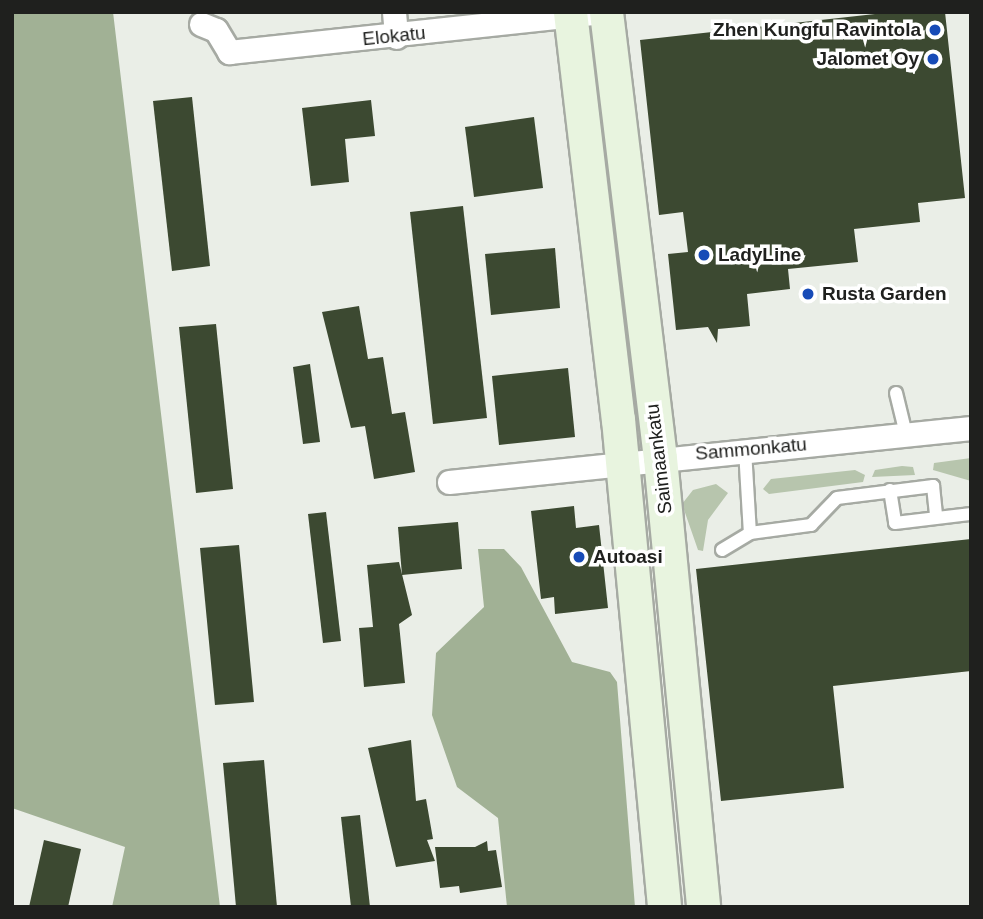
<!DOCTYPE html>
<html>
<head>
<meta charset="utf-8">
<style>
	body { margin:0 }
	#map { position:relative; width:983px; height:919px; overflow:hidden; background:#eaeee7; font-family:Arial,sans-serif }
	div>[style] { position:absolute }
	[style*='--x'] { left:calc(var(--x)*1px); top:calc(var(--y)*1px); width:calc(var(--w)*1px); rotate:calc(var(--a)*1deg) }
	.green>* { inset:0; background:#b7c5ad }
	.forest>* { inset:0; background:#a1b195 }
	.building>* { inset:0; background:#3c4931 }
	.roads { filter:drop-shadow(2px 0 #a6aaa3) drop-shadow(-2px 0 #a6aaa3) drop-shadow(0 2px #a6aaa3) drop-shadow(0 -2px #a6aaa3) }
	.lane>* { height:12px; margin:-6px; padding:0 6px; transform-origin:6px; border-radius:6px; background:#fff }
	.street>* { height:23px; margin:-11.5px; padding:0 11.5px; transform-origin:11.5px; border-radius:11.5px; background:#fff }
	.secondary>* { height:33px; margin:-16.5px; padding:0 16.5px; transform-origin:16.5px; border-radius:16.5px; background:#e8f4df }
	.dots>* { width:19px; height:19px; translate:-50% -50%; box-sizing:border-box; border:4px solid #fff; border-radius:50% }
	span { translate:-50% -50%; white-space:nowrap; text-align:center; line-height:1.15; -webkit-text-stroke:7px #fff; paint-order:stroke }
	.poi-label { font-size:19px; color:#1f201e; font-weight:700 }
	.right { translate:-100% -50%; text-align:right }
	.left { translate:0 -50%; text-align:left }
	.street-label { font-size:19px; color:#1f201e }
	.frame { position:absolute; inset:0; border:14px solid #1f201e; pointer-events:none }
</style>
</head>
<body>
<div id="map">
	<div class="green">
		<div style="clip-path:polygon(971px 458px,971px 481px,933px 470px,934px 463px)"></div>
		<div style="clip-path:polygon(902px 466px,913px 467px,915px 475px,872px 477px,875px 470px)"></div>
		<div style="clip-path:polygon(855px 470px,865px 475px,863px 482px,769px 494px,763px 489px,771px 479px)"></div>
		<div style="clip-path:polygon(716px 484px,728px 493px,708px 520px,703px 551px,698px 550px,682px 504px,693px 490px)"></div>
	</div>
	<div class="forest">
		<div style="clip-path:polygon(12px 12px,113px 12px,220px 907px,112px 907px,125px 847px,12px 808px)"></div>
		<div style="clip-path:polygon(478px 549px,504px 549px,521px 567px,572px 662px,610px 672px,617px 682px,635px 907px,507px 907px,498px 818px,457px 787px,432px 715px,436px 653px,484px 607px)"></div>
	</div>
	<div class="building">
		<div style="clip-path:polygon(893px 12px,945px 12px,965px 198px,918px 203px,920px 222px,854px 229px,858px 262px,788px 269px,790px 289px,747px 294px,750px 326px,718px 329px,717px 343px,708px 327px,676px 330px,668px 254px,688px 252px,683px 212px,659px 215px,640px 40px)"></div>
		<div style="clip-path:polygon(192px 97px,210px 266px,172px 271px,153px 101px)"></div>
		<div style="clip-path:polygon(371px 100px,375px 136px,345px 139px,349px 182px,311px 186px,302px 108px)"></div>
		<div style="clip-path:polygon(534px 117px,543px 188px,474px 197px,465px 127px)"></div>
		<div style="clip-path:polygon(463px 206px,487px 418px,433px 424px,410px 212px)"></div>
		<div style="clip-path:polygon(555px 248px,560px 308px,491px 315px,485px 254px)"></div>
		<div style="clip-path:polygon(359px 306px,368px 359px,383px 357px,392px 414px,405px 412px,415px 472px,374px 479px,365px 426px,351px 428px,322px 312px)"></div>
		<div style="clip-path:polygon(216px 324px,233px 489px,196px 493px,179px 327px)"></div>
		<div style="clip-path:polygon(310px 364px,320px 442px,303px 444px,293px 367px)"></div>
		<div style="clip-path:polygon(568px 368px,575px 437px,499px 445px,492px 376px)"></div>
		<div style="clip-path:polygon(574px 506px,576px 528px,599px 525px,608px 608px,555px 614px,554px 597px,541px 599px,531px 511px)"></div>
		<div style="clip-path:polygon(326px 512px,341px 641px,323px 643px,308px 514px)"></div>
		<div style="clip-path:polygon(458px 522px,462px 569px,402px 575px,398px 527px)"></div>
		<div style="clip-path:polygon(971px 539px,971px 671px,833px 686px,844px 788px,721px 801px,696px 569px)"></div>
		<div style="clip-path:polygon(239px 545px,254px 702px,215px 705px,200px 548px)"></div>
		<div style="clip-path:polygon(399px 562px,412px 615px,399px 624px,405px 683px,364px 687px,359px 628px,373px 627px,367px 565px)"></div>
		<div style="clip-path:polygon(411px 740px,416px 801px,426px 799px,433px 839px,427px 840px,435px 861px,396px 867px,368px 748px)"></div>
		<div style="clip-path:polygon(264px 760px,277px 907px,236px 907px,223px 763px)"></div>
		<div style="clip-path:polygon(360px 815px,370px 907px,351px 907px,341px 817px)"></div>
		<div style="clip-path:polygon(44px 840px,81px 849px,68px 907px,29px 907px)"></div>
		<div style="clip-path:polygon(487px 841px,488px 851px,496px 850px,502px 887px,460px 893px,459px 886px,440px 888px,435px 847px,475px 847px)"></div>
	</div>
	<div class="roads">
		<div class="lane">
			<div style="--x:896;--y:393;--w:42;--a:76.3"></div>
			<div style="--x:745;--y:450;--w:83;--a:86.6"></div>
			<div style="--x:890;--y:490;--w:33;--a:81"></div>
			<div style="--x:895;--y:523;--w:77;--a:-6.8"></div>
			<div style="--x:722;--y:550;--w:33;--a:-31"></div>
			<div style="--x:750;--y:533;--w:62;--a:-7.5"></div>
			<div style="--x:811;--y:525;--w:37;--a:-46"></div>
			<div style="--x:837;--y:498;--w:97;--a:-7.1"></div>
			<div style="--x:933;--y:486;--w:31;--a:84"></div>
		</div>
		<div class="street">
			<div style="--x:394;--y:12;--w:25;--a:85"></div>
			<div style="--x:201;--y:24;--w:16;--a:22"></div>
			<div style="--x:216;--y:30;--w:26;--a:59"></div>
			<div style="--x:229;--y:52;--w:375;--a:-6.1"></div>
			<div style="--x:449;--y:482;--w:525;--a:-5.91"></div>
		</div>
		<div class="secondary">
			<div style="--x:570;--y:12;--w:410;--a:83.3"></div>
			<div style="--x:618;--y:419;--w:490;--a:84.6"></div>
			<div style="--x:606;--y:12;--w:449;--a:83.1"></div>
			<div style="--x:660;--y:458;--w:451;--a:84.5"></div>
		</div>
	</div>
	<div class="dots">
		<div style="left:935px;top:30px;background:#174bb7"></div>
		<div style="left:933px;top:59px;background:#174bb7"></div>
		<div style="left:704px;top:255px;background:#174bb7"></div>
		<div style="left:808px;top:294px;background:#174bb7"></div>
		<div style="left:579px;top:557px;background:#174bb7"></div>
	</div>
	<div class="poi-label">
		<span class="right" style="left:921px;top:30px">Zhen Kungfu Ravintola</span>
		<span class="right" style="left:919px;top:59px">Jalomet Oy</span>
		<span class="left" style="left:718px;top:255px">LadyLine</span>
		<span class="left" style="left:822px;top:294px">Rusta Garden</span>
		<span class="left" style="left:593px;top:557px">Autoasi</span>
	</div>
	<div class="street-label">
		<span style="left:394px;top:36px;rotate:-6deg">Elokatu</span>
		<span style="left:751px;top:449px;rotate:-5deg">Sammonkatu</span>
		<span style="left:659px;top:459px;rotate:-97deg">Saimaankatu</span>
	</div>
	<div class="frame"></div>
</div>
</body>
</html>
